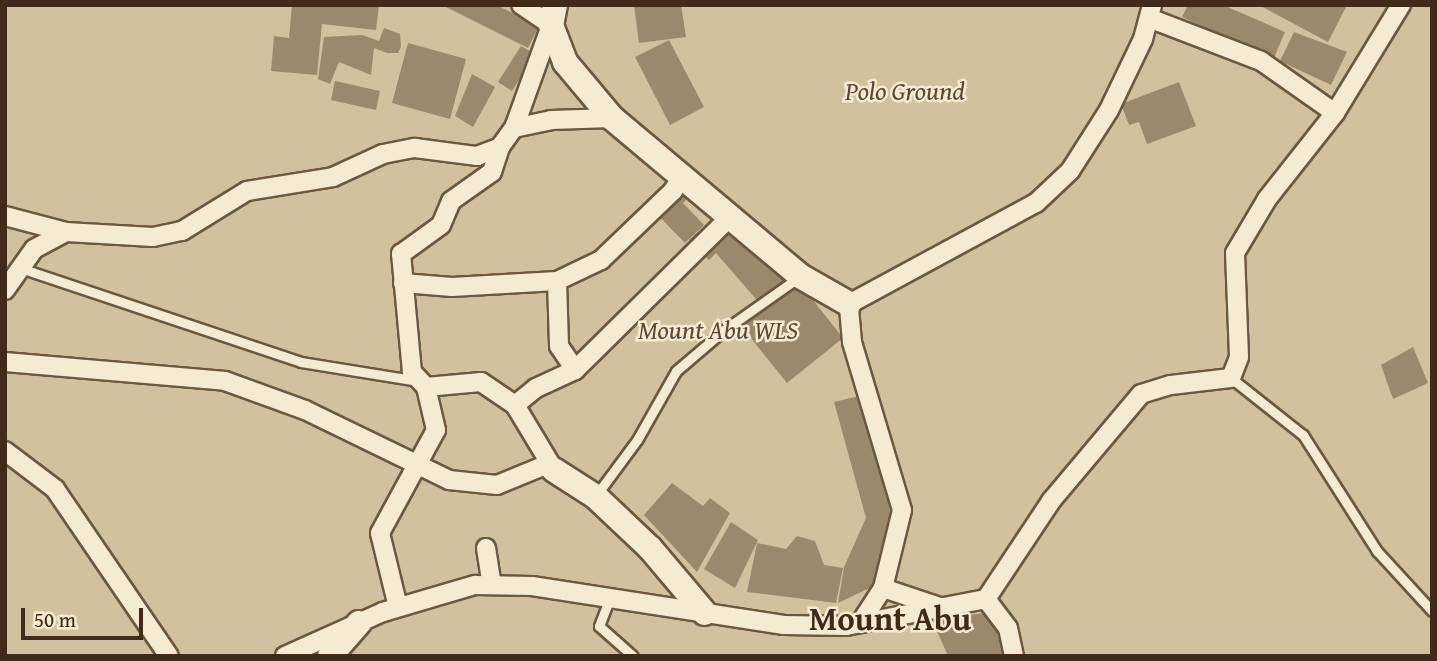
<!DOCTYPE html>
<html>
<head>
<meta charset="utf-8">
<style>
	body { margin:0 }
	#map { position:relative; width:1437px; height:661px; overflow:hidden; background:#eee0ba; font-family:"Gentium Book Plus",serif }
	div>[style] { position:absolute }
	[style*='--x'] { left:calc(var(--x)*1px); top:calc(var(--y)*1px); width:calc(var(--w)*1px); rotate:calc(var(--a)*1deg) }
	.green>* { inset:0; background:#d1c19f }
	.building>* { inset:0; background:#9b896d }
	.roads { filter:drop-shadow(2px 0 #6c5842) drop-shadow(-2px 0 #6c5842) drop-shadow(0 2px #6c5842) drop-shadow(0 -2px #6c5842) }
	.lane>* { height:9px; margin:-4.5px; padding:0 4.5px; transform-origin:4.5px; border-radius:4.5px; background:#f4ebd2 }
	.street>* { height:18px; margin:-9px; padding:0 9px; transform-origin:9px; border-radius:9px; background:#f4ebd2 }
	.secondary>* { height:24px; margin:-12px; padding:0 12px; transform-origin:12px; border-radius:12px; background:#f4ebd2 }
	span { translate:-50% -50%; white-space:nowrap; text-align:center; line-height:1.15; -webkit-text-stroke:5px #f4ebd2; paint-order:stroke }
	.park-label { font-size:26px; color:#5e4835; font-style:italic }
	.district-label { font-size:33px; color:#412a1a; font-weight:700 }
	.frame { position:absolute; inset:0; border:7px solid #412a1a; pointer-events:none }
	.scale { position:absolute; left:21px; top:608px; width:122px; height:32px; box-sizing:border-box; border:4px solid #412a1a; border-top:0; padding-left:9px; font-size:21px; line-height:24px; white-space:nowrap; color:#412a1a; -webkit-text-stroke:5px #f4ebd2; paint-order:stroke }
</style>
</head>
<body>
<div id="map">
	<div class="green">
		<div style="clip-path:polygon(5px 5px,1432px 5px,1432px 656px,5px 656px)"></div>
	</div>
	<div class="building">
		<div style="clip-path:polygon(292px 5px,379px 5px,376px 30px,322px 24px,317px 75px,271px 71px,274px 36px,289px 38px)"></div>
		<div style="clip-path:polygon(442px 5px,496px 5px,539px 26px,528px 48px)"></div>
		<div style="clip-path:polygon(634px 5px,681px 5px,686px 37px,639px 43px)"></div>
		<div style="clip-path:polygon(1188px 5px,1223px 5px,1285px 32px,1273px 60px,1182px 17px)"></div>
		<div style="clip-path:polygon(1259px 5px,1347px 5px,1328px 42px)"></div>
		<div style="clip-path:polygon(384px 28px,400px 34px,401px 47px,398px 53px,387px 53px,374px 48px,371px 75px,339px 62px,330px 84px,318px 79px,324px 37px,362px 35px,379px 41px)"></div>
		<div style="clip-path:polygon(1294px 32px,1347px 52px,1331px 85px,1280px 61px)"></div>
		<div style="clip-path:polygon(669px 40px,704px 107px,670px 125px,635px 57px)"></div>
		<div style="clip-path:polygon(408px 43px,466px 59px,450px 119px,392px 103px)"></div>
		<div style="clip-path:polygon(521px 46px,535px 54px,512px 91px,498px 82px)"></div>
		<div style="clip-path:polygon(472px 74px,495px 87px,473px 127px,455px 116px)"></div>
		<div style="clip-path:polygon(335px 81px,380px 91px,376px 110px,331px 100px)"></div>
		<div style="clip-path:polygon(1179px 82px,1196px 126px,1147px 144px,1139px 122px,1129px 125px,1121px 104px)"></div>
		<div style="clip-path:polygon(701px 185px,683px 203px,704px 225px,685px 243px,647px 204px)"></div>
		<div style="clip-path:polygon(725px 214px,789px 280px,762px 306px,716px 253px,709px 260px,689px 240px,699px 231px,703px 235px)"></div>
		<div style="clip-path:polygon(798px 281px,843px 338px,787px 383px,741px 326px)"></div>
		<div style="clip-path:polygon(1413px 347px,1428px 383px,1393px 399px,1381px 365px)"></div>
		<div style="clip-path:polygon(859px 396px,888px 494px,891px 524px,878px 584px,838px 603px,844px 567px,866px 518px,834px 402px)"></div>
		<div style="clip-path:polygon(672px 483px,703px 506px,710px 498px,730px 513px,697px 572px,644px 515px)"></div>
		<div style="clip-path:polygon(731px 522px,758px 540px,735px 588px,704px 569px)"></div>
		<div style="clip-path:polygon(797px 536px,815px 541px,824px 565px,843px 568px,836px 603px,747px 592px,757px 543px,786px 549px)"></div>
		<div style="clip-path:polygon(999px 611px,1006px 656px,948px 656px,932px 620px)"></div>
	</div>
	<div class="roads">
		<div class="lane">
			<div style="--x:20;--y:268;--w:296;--a:18.5"></div>
			<div style="--x:301;--y:362;--w:119;--a:9.2"></div>
			<div style="--x:1231;--y:378;--w:92;--a:38.4"></div>
			<div style="--x:1303;--y:435;--w:138;--a:57.5"></div>
			<div style="--x:1377;--y:551;--w:81;--a:47.5"></div>
			<div style="--x:597;--y:494;--w:67;--a:-53.5"></div>
			<div style="--x:637;--y:440;--w:79;--a:-60.5"></div>
			<div style="--x:676;--y:371;--w:63;--a:-40.5"></div>
			<div style="--x:724;--y:330;--w:92;--a:-35.2"></div>
			<div style="--x:609;--y:600;--w:28;--a:111"></div>
			<div style="--x:599;--y:626;--w:45;--a:41.4"></div>
		</div>
		<div class="street">
			<div style="--x:1149;--y:18;--w:120;--a:21"></div>
			<div style="--x:1261;--y:61;--w:90;--a:35.1"></div>
			<div style="--x:514;--y:128;--w:38;--a:-12"></div>
			<div style="--x:551;--y:120;--w:61;--a:-1.9"></div>
			<div style="--x:5;--y:216;--w:63;--a:14.7"></div>
			<div style="--x:66;--y:232;--w:87;--a:3.3"></div>
			<div style="--x:153;--y:237;--w:30;--a:-12"></div>
			<div style="--x:182;--y:231;--w:76;--a:-31.6"></div>
			<div style="--x:247;--y:191;--w:87;--a:-9.2"></div>
			<div style="--x:333;--y:177;--w:55;--a:-24.7"></div>
			<div style="--x:383;--y:154;--w:33;--a:-11"></div>
			<div style="--x:415;--y:148;--w:63;--a:7.4"></div>
			<div style="--x:477;--y:156;--w:25;--a:-21"></div>
			<div style="--x:500;--y:147;--w:24;--a:-54"></div>
			<div style="--x:514;--y:128;--w:109;--a:-70.2"></div>
			<div style="--x:551;--y:25;--w:36;--a:-146"></div>
			<div style="--x:557;--y:281;--w:65;--a:88.2"></div>
			<div style="--x:559;--y:346;--w:29;--a:56"></div>
			<div style="--x:403;--y:283;--w:49;--a:4.7"></div>
			<div style="--x:452;--y:287;--w:105;--a:-3.3"></div>
			<div style="--x:557;--y:281;--w:49;--a:-25.5"></div>
			<div style="--x:601;--y:260;--w:100;--a:-43.8"></div>
			<div style="--x:673;--y:191;--w:17;--a:-59"></div>
			<div style="--x:5;--y:290;--w:50;--a:-54.7"></div>
			<div style="--x:34;--y:249;--w:36;--a:-28"></div>
			<div style="--x:5;--y:362;--w:221;--a:4.9"></div>
			<div style="--x:225;--y:381;--w:85;--a:19.9"></div>
			<div style="--x:305;--y:410;--w:160;--a:25.9"></div>
			<div style="--x:449;--y:480;--w:48;--a:5.9"></div>
			<div style="--x:497;--y:485;--w:50;--a:-22.4"></div>
			<div style="--x:543;--y:466;--w:12;--a:20"></div>
			<div style="--x:426;--y:387;--w:55;--a:-5.2"></div>
			<div style="--x:481;--y:382;--w:41;--a:34.1"></div>
			<div style="--x:515;--y:405;--w:76;--a:59"></div>
			<div style="--x:515;--y:405;--w:27;--a:-39"></div>
			<div style="--x:536;--y:388;--w:43;--a:-24.8"></div>
			<div style="--x:575;--y:370;--w:218;--a:-44.6"></div>
			<div style="--x:5;--y:451;--w:63;--a:37.2"></div>
			<div style="--x:55;--y:489;--w:202;--a:55.7"></div>
			<div style="--x:486;--y:548;--w:37;--a:81"></div>
			<div style="--x:883;--y:588;--w:60;--a:18.4"></div>
			<div style="--x:986;--y:599;--w:36;--a:53"></div>
			<div style="--x:1008;--y:628;--w:29;--a:78"></div>
			<div style="--x:398;--y:607;--w:76;--a:-103.7"></div>
			<div style="--x:380;--y:533;--w:117;--a:-61.5"></div>
			<div style="--x:436;--y:430;--w:44;--a:-103.1"></div>
			<div style="--x:426;--y:387;--w:21;--a:-133"></div>
			<div style="--x:412;--y:372;--w:119;--a:-95.3"></div>
			<div style="--x:401;--y:254;--w:49;--a:-35.9"></div>
			<div style="--x:441;--y:225;--w:26;--a:-67"></div>
			<div style="--x:451;--y:201;--w:50;--a:-35.3"></div>
			<div style="--x:492;--y:172;--w:26;--a:-72"></div>
			<div style="--x:861;--y:622;--w:40;--a:-57.1"></div>
			<div style="--x:883;--y:588;--w:80;--a:-76.3"></div>
			<div style="--x:902;--y:510;--w:175;--a:-106.6"></div>
			<div style="--x:852;--y:342;--w:38;--a:-95"></div>
			<div style="--x:849;--y:304;--w:213;--a:-28.4"></div>
			<div style="--x:1036;--y:203;--w:47;--a:-43.3"></div>
			<div style="--x:1070;--y:171;--w:72;--a:-57.4"></div>
			<div style="--x:1109;--y:110;--w:79;--a:-64.4"></div>
			<div style="--x:1143;--y:39;--w:35;--a:-75"></div>
			<div style="--x:285;--y:656;--w:107;--a:-24.2"></div>
			<div style="--x:383;--y:612;--w:96;--a:-16.4"></div>
			<div style="--x:475;--y:585;--w:57;--a:1"></div>
			<div style="--x:532;--y:586;--w:255;--a:8.8"></div>
			<div style="--x:784;--y:625;--w:62;--a:0.9"></div>
			<div style="--x:846;--y:626;--w:143;--a:-10.9"></div>
			<div style="--x:986;--y:599;--w:118;--a:-56.4"></div>
			<div style="--x:1051;--y:501;--w:140;--a:-49.9"></div>
			<div style="--x:1141;--y:394;--w:31;--a:-17"></div>
			<div style="--x:1171;--y:385;--w:60;--a:-6.7"></div>
			<div style="--x:1231;--y:378;--w:22;--a:-69"></div>
			<div style="--x:1239;--y:357;--w:104;--a:-92.2"></div>
			<div style="--x:1235;--y:253;--w:63;--a:-59.3"></div>
			<div style="--x:1267;--y:199;--w:110;--a:-51.7"></div>
			<div style="--x:1335;--y:113;--w:127;--a:-58.6"></div>
		</div>
		<div class="secondary">
			<div style="--x:555;--y:5;--w:20;--a:101"></div>
			<div style="--x:551;--y:25;--w:40;--a:69"></div>
			<div style="--x:565;--y:62;--w:73;--a:50"></div>
			<div style="--x:612;--y:118;--w:246;--a:40"></div>
			<div style="--x:800;--y:276;--w:56;--a:29.7"></div>
			<div style="--x:554;--y:470;--w:50;--a:32.7"></div>
			<div style="--x:596;--y:497;--w:74;--a:43.4"></div>
			<div style="--x:650;--y:548;--w:85;--a:49.8"></div>
			<div style="--x:330;--y:656;--w:44;--a:-48.7"></div>
		</div>
	</div>
	<div class="park-label">
		<span style="left:905px;top:91px">Polo Ground</span>
		<span style="left:718px;top:330px">Mount Abu WLS</span>
	</div>
	<div class="district-label">
		<span style="left:890px;top:619px">Mount Abu</span>
	</div>
	<div class="frame"></div>
	<div class="scale">50 m</div>
</div>
</body>
</html>
